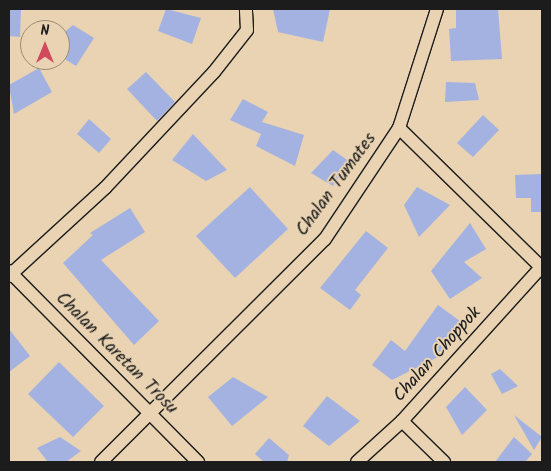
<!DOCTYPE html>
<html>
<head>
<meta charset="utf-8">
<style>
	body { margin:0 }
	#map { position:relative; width:551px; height:471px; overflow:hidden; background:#e9d3b2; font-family:Kalam,sans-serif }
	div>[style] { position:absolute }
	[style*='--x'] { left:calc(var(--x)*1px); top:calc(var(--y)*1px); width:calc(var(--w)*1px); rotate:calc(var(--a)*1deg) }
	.building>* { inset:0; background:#a3b2e1 }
	.roads { filter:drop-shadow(1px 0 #1c1c1c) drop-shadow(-1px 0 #1c1c1c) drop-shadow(0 1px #1c1c1c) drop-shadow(0 -1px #1c1c1c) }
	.street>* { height:12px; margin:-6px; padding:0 6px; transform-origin:6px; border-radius:6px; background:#e9d3b2 }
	span { translate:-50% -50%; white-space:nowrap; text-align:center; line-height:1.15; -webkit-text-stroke:4px #e9d3b2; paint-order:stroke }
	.street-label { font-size:18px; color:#1c1c1c }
	.frame { position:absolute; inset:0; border:10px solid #1c1c1c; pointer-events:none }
	.north { position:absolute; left:20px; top:20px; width:50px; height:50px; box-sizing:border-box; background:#e9d3b2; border:1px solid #978a76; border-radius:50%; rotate:0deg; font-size:14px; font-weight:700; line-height:20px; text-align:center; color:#1c1c1c }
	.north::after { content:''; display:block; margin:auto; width:18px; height:22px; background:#d1495b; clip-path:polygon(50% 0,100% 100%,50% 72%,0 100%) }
</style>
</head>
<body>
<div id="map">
	<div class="building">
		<div style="clip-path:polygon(9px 9px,21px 9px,20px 37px,9px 36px)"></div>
		<div style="clip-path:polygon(166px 9px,201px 18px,192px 44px,158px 31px)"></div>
		<div style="clip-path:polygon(273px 9px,330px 9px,323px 42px,278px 32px)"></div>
		<div style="clip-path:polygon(456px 9px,498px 9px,502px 59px,451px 61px,449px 29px,456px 28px)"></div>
		<div style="clip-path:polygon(73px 25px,94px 38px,76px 66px,60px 56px,60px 36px)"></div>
		<div style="clip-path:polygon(39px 68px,52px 92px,14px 114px,9px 85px)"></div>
		<div style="clip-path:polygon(146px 72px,175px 102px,157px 121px,127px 89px)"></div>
		<div style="clip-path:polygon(446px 82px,475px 83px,479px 100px,445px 102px)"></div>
		<div style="clip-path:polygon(243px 99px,268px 112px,262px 122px,304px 135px,295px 166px,256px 146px,261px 134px,230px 120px)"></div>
		<div style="clip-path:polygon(483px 115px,499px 130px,473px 157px,457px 143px)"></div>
		<div style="clip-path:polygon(89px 119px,111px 139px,99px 153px,77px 134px)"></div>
		<div style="clip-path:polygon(193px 134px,227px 170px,206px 181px,172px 160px)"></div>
		<div style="clip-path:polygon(333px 150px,350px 162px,333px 186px,311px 173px)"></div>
		<div style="clip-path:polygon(542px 174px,542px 212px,531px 212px,531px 198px,516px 198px,515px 175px)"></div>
		<div style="clip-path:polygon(250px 187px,288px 229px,235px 278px,196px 236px)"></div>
		<div style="clip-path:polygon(417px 187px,450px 205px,419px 237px,404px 205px)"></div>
		<div style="clip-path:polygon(130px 208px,145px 232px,101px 260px,159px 321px,134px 345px,63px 263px,93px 235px,90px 233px)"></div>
		<div style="clip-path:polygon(470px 223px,486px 249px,464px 262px,482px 278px,450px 299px,431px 271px)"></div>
		<div style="clip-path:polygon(366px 231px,388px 248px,355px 290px,361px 295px,350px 310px,320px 288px)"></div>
		<div style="clip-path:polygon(438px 305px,464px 324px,440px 356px,392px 380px,372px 365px,391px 340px,405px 351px)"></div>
		<div style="clip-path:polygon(9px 329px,30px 356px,9px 372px)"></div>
		<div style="clip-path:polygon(59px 362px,104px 406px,73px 437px,28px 394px)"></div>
		<div style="clip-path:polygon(500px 369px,518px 386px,502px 394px,491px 374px)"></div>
		<div style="clip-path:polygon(233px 377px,268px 397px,232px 426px,208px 397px)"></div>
		<div style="clip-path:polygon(465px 387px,487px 410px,462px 435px,446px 407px)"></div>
		<div style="clip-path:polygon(327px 396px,360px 421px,329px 446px,303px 426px)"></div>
		<div style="clip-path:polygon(514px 415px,542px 437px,534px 450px)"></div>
		<div style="clip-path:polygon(60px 437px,81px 451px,66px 462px,48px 462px,37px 448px)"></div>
		<div style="clip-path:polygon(514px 437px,532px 454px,525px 462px,495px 462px)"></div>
		<div style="clip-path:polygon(269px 438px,289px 455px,287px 462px,264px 462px,255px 454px)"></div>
	</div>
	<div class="roads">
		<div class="street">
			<div style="--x:399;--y:128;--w:200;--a:44.4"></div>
			<div style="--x:9;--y:271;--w:269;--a:45.3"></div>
			<div style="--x:9;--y:276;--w:130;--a:-42.5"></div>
			<div style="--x:105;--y:188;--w:159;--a:-46.8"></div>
			<div style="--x:214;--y:72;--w:53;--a:-51.8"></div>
			<div style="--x:247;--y:30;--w:21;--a:-93"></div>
			<div style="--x:402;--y:421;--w:59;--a:44.3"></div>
			<div style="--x:101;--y:462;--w:316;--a:-44.9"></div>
			<div style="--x:325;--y:239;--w:133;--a:-56.3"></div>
			<div style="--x:399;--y:128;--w:125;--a:-72.3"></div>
			<div style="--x:357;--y:462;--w:61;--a:-42.3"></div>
			<div style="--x:402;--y:421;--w:207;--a:-47.9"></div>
		</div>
	</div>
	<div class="street-label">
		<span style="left:337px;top:185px;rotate:-54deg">Chalan Tumates</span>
		<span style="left:116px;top:354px;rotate:45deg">Chalan Karetan Trosu</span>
		<span style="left:438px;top:355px;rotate:-48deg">Chalan Choppok</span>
	</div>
	<div class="frame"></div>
	<div class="north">N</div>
</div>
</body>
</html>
